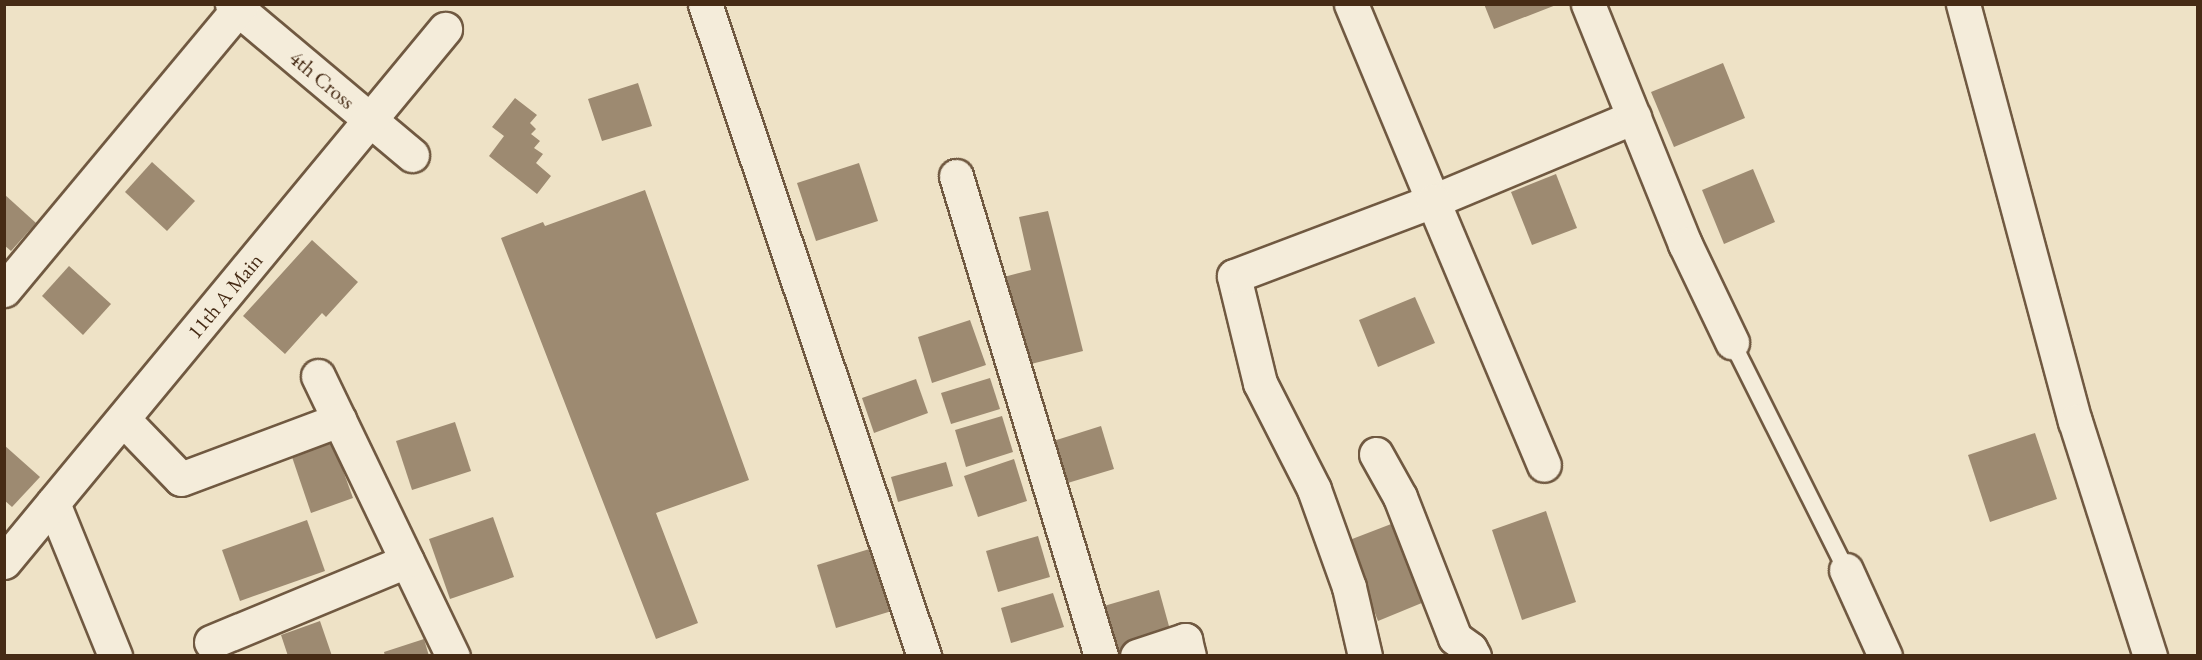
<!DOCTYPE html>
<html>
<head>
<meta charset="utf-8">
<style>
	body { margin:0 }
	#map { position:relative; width:2202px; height:660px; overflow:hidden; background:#eee2c6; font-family:"EB Garamond",serif }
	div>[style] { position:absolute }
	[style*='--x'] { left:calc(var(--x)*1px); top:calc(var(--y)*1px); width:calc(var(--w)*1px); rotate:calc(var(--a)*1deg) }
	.building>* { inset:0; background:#9d8a71 }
	.roads { filter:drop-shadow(2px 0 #705941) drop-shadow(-2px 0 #705941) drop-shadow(0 2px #705941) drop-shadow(0 -2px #705941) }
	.lane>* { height:16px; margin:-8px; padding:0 8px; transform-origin:8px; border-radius:8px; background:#f4ecda }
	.street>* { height:33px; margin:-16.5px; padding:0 16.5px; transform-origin:16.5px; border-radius:16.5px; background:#f4ecda }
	span { translate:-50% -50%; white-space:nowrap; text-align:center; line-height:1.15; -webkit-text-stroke:6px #f4ecda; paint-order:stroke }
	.street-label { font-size:21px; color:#462b15 }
	.frame { position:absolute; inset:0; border:6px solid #462b15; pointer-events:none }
</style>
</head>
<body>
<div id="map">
	<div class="building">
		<div style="clip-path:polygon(1484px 4px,1556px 4px,1556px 5px,1494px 29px)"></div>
		<div style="clip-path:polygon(1723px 63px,1745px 118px,1674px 147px,1651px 92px)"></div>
		<div style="clip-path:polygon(638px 83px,652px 126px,602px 141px,588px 99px)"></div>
		<div style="clip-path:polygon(515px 98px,537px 115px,530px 123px,536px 129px,531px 134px,540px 141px,534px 148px,543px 154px,536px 163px,551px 176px,537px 194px,489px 156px,504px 136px,492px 127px)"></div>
		<div style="clip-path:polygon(152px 162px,195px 201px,167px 231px,125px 192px)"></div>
		<div style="clip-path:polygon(859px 163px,878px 221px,816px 241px,797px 183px)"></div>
		<div style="clip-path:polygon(1753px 169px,1775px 222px,1724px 244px,1702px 190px)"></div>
		<div style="clip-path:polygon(1556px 174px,1577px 228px,1532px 245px,1511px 192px)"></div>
		<div style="clip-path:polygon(645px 190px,749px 480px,656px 513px,698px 623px,656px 639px,501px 238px,543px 222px,545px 226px)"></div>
		<div style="clip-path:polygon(4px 194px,36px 223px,11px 251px,4px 245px)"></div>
		<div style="clip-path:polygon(1048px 211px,1083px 351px,1023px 366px,1000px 278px,1031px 270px,1019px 217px)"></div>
		<div style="clip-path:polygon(312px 240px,358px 282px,326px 317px,322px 313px,285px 354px,243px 316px)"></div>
		<div style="clip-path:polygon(69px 266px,111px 304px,83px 335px,42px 296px)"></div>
		<div style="clip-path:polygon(1415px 297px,1435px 343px,1378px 367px,1359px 320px)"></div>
		<div style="clip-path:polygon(970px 320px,986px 365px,932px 383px,918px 337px)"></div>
		<div style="clip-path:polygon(990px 378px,1000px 409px,951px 424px,941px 393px)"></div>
		<div style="clip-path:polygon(916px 379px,928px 413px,874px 433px,862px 398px)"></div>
		<div style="clip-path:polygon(1002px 416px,1013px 452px,966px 467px,955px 430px)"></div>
		<div style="clip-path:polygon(455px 422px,471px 471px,412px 490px,396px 441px)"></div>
		<div style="clip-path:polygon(1101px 426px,1114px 469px,1061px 485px,1047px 443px)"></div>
		<div style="clip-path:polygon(2035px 433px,2057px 499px,1990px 522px,1968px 455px)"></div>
		<div style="clip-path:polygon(332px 440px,353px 498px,311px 513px,291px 454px)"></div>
		<div style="clip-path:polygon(4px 445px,40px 477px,12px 507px,4px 500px)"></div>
		<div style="clip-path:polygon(1014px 459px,1027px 501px,978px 517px,964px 476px)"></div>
		<div style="clip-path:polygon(946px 462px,953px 486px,898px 502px,891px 477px)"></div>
		<div style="clip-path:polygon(1546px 511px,1576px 602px,1522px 620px,1492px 530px)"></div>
		<div style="clip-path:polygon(493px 517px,514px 577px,450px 599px,429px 539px)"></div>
		<div style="clip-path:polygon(307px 520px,325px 571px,240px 601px,222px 550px)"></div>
		<div style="clip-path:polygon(1399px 521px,1429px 600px,1378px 621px,1347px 541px)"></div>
		<div style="clip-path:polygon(1038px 536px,1050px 577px,998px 592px,986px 551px)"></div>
		<div style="clip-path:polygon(876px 547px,895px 610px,836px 628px,817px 565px)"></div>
		<div style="clip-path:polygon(1159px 590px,1172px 637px,1117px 652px,1104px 606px)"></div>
		<div style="clip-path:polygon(1053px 593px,1064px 627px,1011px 643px,1001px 608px)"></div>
		<div style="clip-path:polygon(320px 621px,332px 656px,288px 656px,281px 635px)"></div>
		<div style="clip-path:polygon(424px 639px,429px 656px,385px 656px,384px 652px)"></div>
	</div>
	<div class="roads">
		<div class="lane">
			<div style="--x:1732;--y:342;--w:255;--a:63.4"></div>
		</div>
		<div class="street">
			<div style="--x:232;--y:4;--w:235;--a:40"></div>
			<div style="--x:705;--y:4;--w:688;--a:71.43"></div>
			<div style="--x:1351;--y:4;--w:213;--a:67.4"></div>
			<div style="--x:1433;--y:201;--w:218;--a:-22.7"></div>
			<div style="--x:1588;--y:4;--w:259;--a:68"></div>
			<div style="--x:1685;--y:244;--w:109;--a:64.4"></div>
			<div style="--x:1963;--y:4;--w:432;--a:75"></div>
			<div style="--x:2075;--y:421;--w:247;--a:72.3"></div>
			<div style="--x:956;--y:176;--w:501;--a:73.19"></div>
			<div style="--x:4;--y:290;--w:372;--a:-50.2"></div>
			<div style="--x:318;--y:376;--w:311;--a:64.3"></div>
			<div style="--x:123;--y:419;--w:83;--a:46"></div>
			<div style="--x:181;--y:479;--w:169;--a:-20.5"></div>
			<div style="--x:1376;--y:454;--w:49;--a:60.8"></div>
			<div style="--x:1400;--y:497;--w:151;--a:68.7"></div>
			<div style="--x:1455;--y:638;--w:19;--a:36"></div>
			<div style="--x:1470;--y:649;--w:8;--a:60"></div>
			<div style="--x:53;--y:503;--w:165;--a:67.9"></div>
			<div style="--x:4;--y:562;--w:692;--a:-50.4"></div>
			<div style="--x:1846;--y:570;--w:94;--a:65.6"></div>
			<div style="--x:211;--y:642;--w:212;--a:-22.5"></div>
			<div style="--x:1137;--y:656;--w:51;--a:-18.4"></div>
			<div style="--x:1185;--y:640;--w:16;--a:76"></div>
			<div style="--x:1365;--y:656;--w:71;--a:-103.1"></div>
			<div style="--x:1349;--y:587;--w:104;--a:-109.7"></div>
			<div style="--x:1314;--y:489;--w:119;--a:-117"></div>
			<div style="--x:1260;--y:383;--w:110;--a:-103.7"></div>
			<div style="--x:1234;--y:276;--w:213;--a:-20.7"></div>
			<div style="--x:1433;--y:201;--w:286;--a:67.2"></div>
		</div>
	</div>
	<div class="street-label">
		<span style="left:322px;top:80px;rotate:40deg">4th Cross</span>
		<span style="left:225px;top:296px;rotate:-50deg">11th A Main</span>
	</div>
	<div class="frame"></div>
</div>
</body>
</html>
